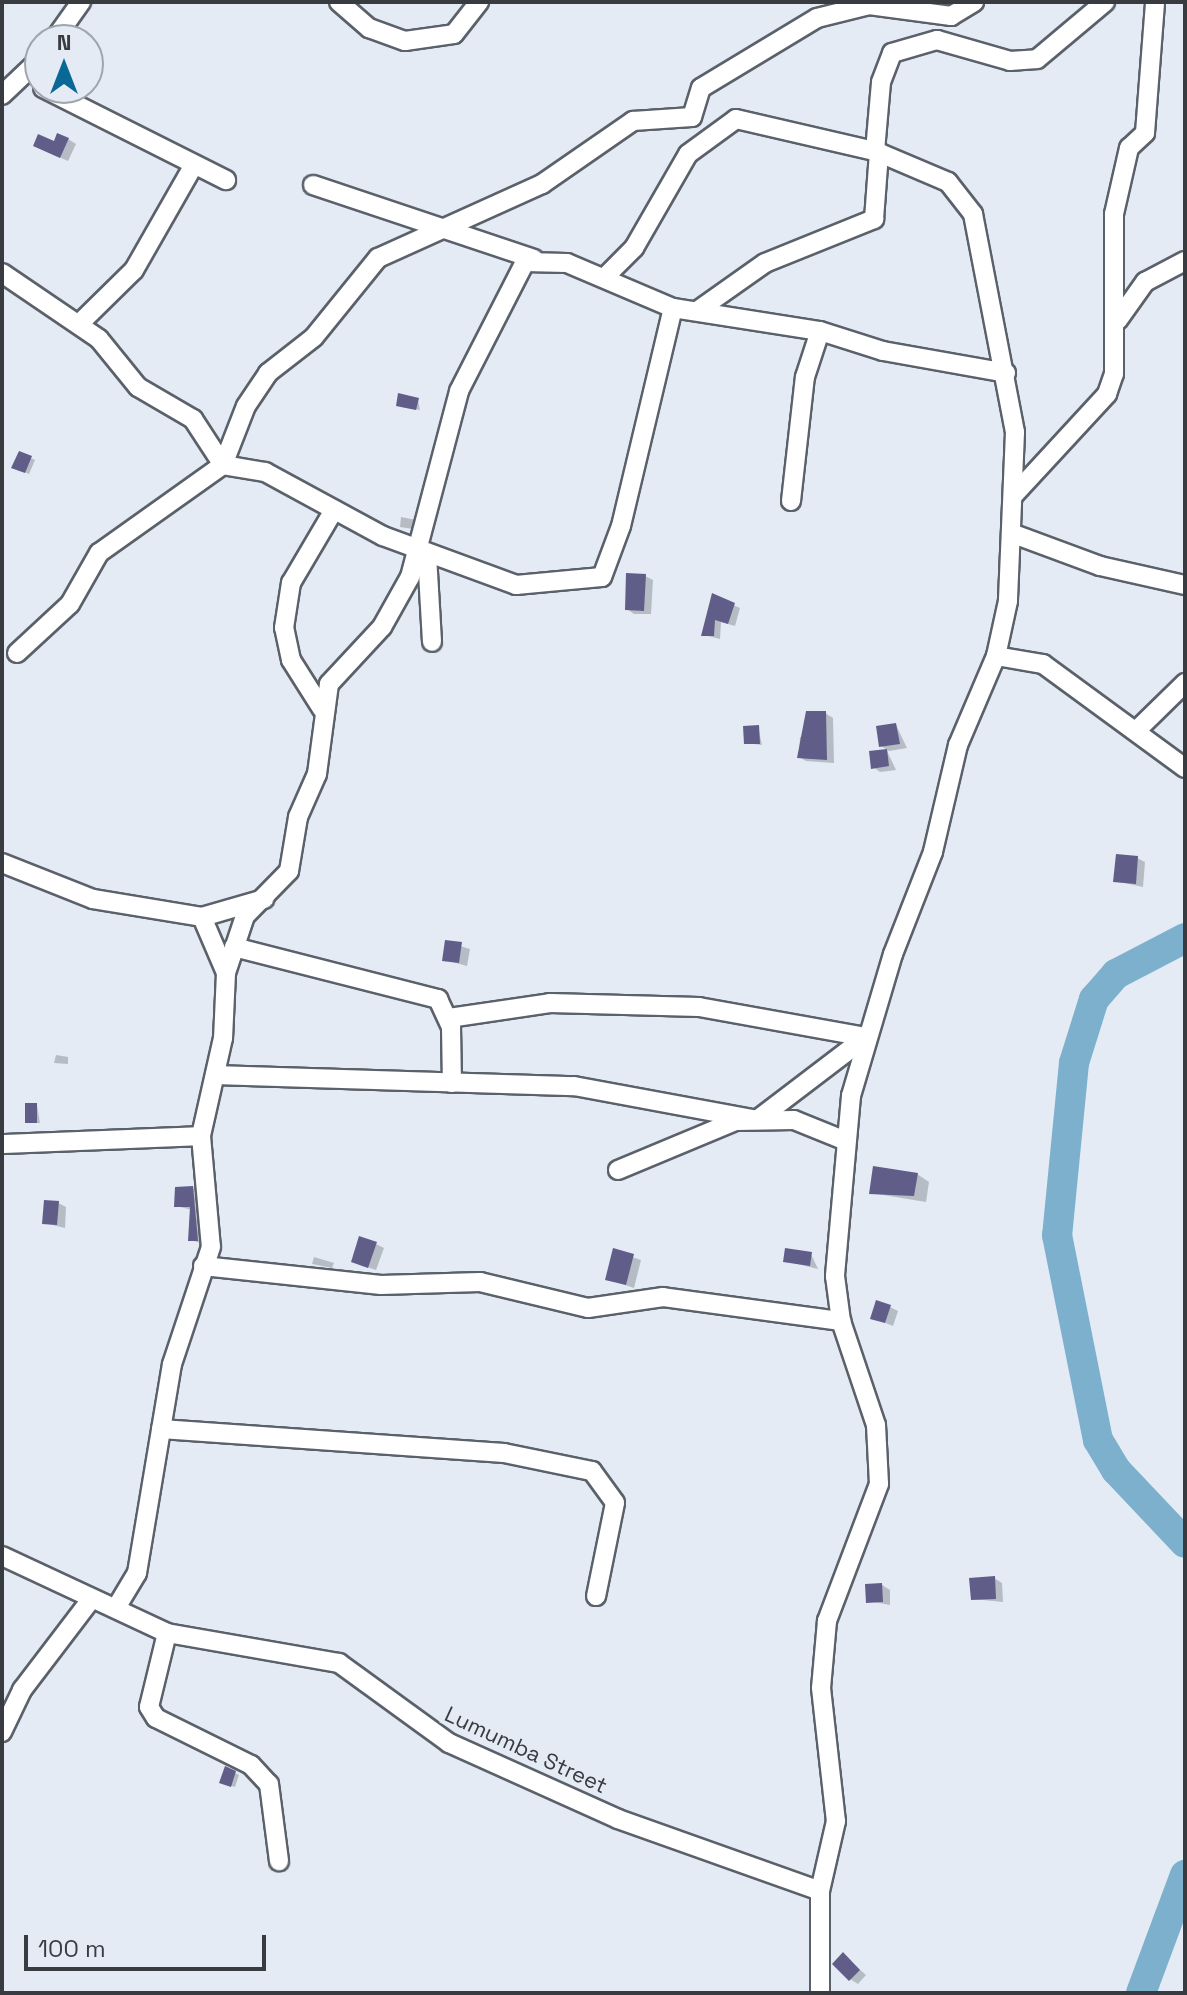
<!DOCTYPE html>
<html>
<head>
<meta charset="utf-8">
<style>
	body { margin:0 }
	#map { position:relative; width:1187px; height:1995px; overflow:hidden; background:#e4ebf5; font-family:"Space Grotesk",sans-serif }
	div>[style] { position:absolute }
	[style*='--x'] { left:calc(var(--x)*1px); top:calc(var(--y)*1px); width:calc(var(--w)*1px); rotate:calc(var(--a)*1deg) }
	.shadow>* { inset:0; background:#0003 }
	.river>* { height:30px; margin:-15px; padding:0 15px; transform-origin:15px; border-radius:15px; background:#7cb0cd }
	.building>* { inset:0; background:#615d89 }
	.roads { filter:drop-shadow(2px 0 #5b616a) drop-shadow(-2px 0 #5b616a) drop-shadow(0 2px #5b616a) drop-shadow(0 -2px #5b616a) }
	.minor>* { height:18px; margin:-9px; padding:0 9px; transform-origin:9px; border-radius:9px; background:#fff }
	span { translate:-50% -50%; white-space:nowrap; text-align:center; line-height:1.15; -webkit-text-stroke:8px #e4ebf5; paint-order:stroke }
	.street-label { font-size:22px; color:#383b3f }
	.frame { position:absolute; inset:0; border:4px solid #383b3f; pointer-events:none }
	.north { position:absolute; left:24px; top:24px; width:80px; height:80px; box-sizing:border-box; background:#e4ebf5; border:2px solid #9fa5ac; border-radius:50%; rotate:0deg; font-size:22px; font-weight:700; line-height:32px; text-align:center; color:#383b3f }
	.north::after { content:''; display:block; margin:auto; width:28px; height:36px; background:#0a6897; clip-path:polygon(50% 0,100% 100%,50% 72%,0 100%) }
	.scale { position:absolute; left:24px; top:1935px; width:242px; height:36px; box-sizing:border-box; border:4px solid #383b3f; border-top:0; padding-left:10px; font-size:24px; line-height:28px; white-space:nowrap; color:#383b3f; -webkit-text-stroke:6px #e4ebf5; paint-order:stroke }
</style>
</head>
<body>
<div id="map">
	<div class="shadow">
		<div style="clip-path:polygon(68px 139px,76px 144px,68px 161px,43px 150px)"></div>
		<div style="clip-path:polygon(418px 400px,420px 410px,401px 407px)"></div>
		<div style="clip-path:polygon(20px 453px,35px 460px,29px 474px,14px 467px)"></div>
		<div style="clip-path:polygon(401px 517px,416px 520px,413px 529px,400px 527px)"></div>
		<div style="clip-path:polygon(645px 576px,653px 580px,651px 614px,634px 614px,627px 609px)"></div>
		<div style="clip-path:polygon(713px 596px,740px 608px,735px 626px,721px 622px,720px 639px,704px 635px)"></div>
		<div style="clip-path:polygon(825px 713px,833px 718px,834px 763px,806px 761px,799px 757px,800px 737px,808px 737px)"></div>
		<div style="clip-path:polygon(896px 725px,907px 748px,889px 751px,881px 746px)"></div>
		<div style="clip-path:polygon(758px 727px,762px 745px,746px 743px)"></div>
		<div style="clip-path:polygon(887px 751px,896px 770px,880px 772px,873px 767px)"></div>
		<div style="clip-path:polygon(1137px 858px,1145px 862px,1143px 887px,1115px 881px)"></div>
		<div style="clip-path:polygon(447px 942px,470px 949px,467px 966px,445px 960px)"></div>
		<div style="clip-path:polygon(56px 1055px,68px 1057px,68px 1064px,54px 1063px)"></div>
		<div style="clip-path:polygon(37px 1105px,40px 1123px,30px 1123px,27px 1122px)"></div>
		<div style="clip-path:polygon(917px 1174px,929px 1182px,926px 1202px,871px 1193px)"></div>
		<div style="clip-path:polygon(193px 1188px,200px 1193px,205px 1244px,190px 1240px,192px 1210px,176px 1206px)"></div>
		<div style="clip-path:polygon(58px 1203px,66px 1207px,65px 1228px,44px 1223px)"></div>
		<div style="clip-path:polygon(376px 1244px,384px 1248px,376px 1270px,361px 1265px)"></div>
		<div style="clip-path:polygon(614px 1251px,641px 1260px,634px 1288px,607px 1279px)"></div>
		<div style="clip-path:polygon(811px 1254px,818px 1269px,785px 1261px)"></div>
		<div style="clip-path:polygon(314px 1257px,334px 1263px,332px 1268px,312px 1264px)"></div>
		<div style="clip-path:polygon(890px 1307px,898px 1311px,893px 1326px,873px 1318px)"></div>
		<div style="clip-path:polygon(994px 1578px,1002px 1583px,1003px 1602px,973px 1599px)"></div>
		<div style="clip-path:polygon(882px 1585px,890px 1590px,890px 1605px,868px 1601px)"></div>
		<div style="clip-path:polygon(226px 1768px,239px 1775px,235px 1787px,225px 1784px)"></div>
		<div style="clip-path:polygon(843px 1955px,866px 1975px,858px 1984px,850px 1979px)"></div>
	</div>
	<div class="river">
		<div style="--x:1185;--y:938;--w:78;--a:152.4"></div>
		<div style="--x:1116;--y:974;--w:33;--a:131"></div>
		<div style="--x:1094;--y:999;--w:67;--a:107.4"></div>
		<div style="--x:1074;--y:1063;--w:173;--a:95.6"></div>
		<div style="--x:1057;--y:1235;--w:209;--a:78.7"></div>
		<div style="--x:1098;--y:1440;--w:35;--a:59"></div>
		<div style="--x:1116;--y:1470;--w:100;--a:46.6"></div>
		<div style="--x:1141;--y:1993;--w:126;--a:-69.6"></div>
	</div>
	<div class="building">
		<div style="clip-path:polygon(57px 133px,69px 138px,60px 158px,33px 146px,38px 134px,54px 141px)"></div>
		<div style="clip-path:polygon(398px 393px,419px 398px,416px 410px,396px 406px)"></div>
		<div style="clip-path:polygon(19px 451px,32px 456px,25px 473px,11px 468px)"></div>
		<div style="clip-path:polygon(626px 573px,646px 574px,644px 611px,625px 610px)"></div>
		<div style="clip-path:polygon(712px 593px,735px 603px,728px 624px,715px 620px,714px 636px,701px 636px)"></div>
		<div style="clip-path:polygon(806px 711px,826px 711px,827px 760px,797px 758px)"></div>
		<div style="clip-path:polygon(896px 723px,900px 744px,879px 747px,876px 726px)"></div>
		<div style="clip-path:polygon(759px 725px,760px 744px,744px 744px,743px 726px)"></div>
		<div style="clip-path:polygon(887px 749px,889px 766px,871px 769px,869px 751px)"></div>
		<div style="clip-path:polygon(1116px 854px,1138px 856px,1136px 884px,1113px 882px)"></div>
		<div style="clip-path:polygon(445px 940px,462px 942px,459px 963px,442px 961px)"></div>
		<div style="clip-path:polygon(25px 1103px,37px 1103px,37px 1123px,25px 1123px)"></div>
		<div style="clip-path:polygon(873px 1166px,918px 1173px,914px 1196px,869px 1194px)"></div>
		<div style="clip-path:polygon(193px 1186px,198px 1241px,188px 1241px,190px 1207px,174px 1207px,175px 1187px)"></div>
		<div style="clip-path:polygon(44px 1200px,59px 1201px,57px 1225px,42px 1224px)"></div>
		<div style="clip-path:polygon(359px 1236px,377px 1242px,368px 1268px,351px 1262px)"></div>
		<div style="clip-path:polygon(613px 1248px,634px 1254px,626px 1285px,605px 1280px)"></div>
		<div style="clip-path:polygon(785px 1248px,812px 1252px,810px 1266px,783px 1262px)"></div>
		<div style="clip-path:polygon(876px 1300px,891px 1305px,885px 1323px,870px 1319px)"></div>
		<div style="clip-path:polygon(995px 1576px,996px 1599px,971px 1600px,969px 1578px)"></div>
		<div style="clip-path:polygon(882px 1583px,883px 1602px,866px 1603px,865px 1584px)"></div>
		<div style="clip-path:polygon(225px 1766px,236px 1771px,231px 1787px,219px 1783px)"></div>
		<div style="clip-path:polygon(843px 1952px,860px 1970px,849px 1981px,832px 1964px)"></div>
	</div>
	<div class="roads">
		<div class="minor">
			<div style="--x:339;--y:2;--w:40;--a:41"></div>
			<div style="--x:369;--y:28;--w:38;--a:20"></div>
			<div style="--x:405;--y:41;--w:49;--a:-8.1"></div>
			<div style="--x:454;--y:34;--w:41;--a:-52"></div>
			<div style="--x:54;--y:40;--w:47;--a:-54.6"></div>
			<div style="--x:43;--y:88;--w:205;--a:26.7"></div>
			<div style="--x:2;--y:95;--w:52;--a:-43.5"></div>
			<div style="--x:875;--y:151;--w:69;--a:-85"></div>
			<div style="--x:881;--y:82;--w:31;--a:-69"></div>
			<div style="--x:892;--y:53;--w:47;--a:-16.1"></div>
			<div style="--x:937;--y:40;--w:76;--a:16"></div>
			<div style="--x:1010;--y:61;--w:27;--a:-4"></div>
			<div style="--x:1037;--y:59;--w:89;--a:-40"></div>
			<div style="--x:313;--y:185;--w:233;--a:18.5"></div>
			<div style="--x:2;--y:273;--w:117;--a:34.2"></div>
			<div style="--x:99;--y:339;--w:62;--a:50.9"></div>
			<div style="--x:138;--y:387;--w:64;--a:30.2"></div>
			<div style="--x:193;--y:419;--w:55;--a:56.9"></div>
			<div style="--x:223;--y:465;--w:43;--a:9.5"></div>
			<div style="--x:265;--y:472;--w:134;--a:28.5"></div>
			<div style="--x:383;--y:536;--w:142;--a:20.2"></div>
			<div style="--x:516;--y:585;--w:86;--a:-5.3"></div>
			<div style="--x:602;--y:577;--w:54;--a:-69.6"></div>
			<div style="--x:621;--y:526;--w:224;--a:-76.6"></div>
			<div style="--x:606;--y:276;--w:40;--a:-45"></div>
			<div style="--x:634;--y:248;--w:108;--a:-60.1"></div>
			<div style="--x:688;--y:154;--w:59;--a:-36.1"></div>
			<div style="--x:736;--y:119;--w:143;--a:13"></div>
			<div style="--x:875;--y:151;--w:79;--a:23"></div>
			<div style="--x:948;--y:182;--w:41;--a:52"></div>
			<div style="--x:973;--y:214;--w:222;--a:79.1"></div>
			<div style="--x:1015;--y:432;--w:169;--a:92.4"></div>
			<div style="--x:1008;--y:601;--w:56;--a:102.3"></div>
			<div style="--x:996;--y:656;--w:97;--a:113.1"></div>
			<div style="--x:958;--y:745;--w:110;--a:103.2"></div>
			<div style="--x:933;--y:852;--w:110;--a:111.4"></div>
			<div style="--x:893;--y:954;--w:148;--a:106.5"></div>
			<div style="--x:851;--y:1096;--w:181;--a:95.1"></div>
			<div style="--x:835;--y:1276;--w:45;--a:82.4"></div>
			<div style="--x:841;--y:1321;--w:110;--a:71.4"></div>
			<div style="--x:876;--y:1425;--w:59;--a:87.1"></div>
			<div style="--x:879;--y:1484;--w:147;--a:110.8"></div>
			<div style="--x:827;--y:1621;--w:67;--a:95.1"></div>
			<div style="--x:821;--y:1688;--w:134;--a:83.6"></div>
			<div style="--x:836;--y:1821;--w:72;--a:102.9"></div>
			<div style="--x:820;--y:1891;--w:102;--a:90"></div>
			<div style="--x:697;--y:311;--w:83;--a:-35.2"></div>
			<div style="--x:765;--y:263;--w:118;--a:-22"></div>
			<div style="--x:874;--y:219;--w:67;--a:-85.7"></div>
			<div style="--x:1118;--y:320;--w:47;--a:-54.6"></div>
			<div style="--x:1145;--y:282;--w:45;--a:-27.7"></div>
			<div style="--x:79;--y:324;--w:77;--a:-44.5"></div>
			<div style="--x:134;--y:270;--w:121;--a:-60.3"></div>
			<div style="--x:1013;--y:496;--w:139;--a:-47.3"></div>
			<div style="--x:1107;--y:394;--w:21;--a:-71"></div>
			<div style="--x:1114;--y:374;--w:160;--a:-90"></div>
			<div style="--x:1114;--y:214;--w:68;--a:-77.2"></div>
			<div style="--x:1129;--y:148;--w:22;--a:-43"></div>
			<div style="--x:1145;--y:133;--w:131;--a:-85.6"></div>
			<div style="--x:791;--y:501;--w:125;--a:-83.6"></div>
			<div style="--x:805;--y:377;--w:48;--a:-71.9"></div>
			<div style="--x:1011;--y:533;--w:95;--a:20.3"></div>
			<div style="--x:1100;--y:566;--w:87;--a:12.6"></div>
			<div style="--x:427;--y:555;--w:87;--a:86.7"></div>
			<div style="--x:17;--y:653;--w:72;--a:-42.8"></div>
			<div style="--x:70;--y:604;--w:59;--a:-60.4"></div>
			<div style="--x:99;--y:553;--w:152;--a:-35.4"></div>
			<div style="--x:223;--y:465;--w:63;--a:-68.7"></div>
			<div style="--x:246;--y:406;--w:40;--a:-56"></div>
			<div style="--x:268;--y:373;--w:58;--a:-38"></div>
			<div style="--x:314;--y:337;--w:102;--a:-51"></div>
			<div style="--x:378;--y:258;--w:180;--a:-24.3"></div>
			<div style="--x:542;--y:184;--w:111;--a:-34.7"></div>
			<div style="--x:633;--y:121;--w:59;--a:-3.9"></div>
			<div style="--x:692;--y:117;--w:30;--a:-73"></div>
			<div style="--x:701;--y:88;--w:135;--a:-31.1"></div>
			<div style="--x:817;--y:18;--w:54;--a:-14"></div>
			<div style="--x:869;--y:5;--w:83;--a:7.6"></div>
			<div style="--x:951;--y:16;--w:27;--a:-31"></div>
			<div style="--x:996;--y:656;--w:48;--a:9.7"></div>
			<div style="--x:1043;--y:664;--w:176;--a:36.2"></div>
			<div style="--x:322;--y:709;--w:58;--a:-122.3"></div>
			<div style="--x:291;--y:660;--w:33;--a:-102"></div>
			<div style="--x:284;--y:628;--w:46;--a:-81.2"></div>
			<div style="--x:291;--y:583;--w:85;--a:-59.5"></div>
			<div style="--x:1138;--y:729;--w:66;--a:-44.4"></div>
			<div style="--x:2;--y:863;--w:98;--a:21.6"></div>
			<div style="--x:93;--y:899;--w:110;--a:9.4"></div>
			<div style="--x:202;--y:917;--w:61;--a:66.8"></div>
			<div style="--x:226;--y:973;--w:65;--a:92.6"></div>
			<div style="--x:223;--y:1038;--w:100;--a:102.7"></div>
			<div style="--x:201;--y:1136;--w:111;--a:84.9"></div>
			<div style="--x:211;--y:1247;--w:123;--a:108.4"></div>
			<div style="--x:172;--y:1364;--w:212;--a:99.5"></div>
			<div style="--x:137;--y:1573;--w:41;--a:121"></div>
			<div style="--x:202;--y:917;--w:65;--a:-16.2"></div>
			<div style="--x:234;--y:947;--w:211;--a:14.3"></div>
			<div style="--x:438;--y:999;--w:31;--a:65"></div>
			<div style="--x:451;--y:1027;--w:56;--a:89"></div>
			<div style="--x:226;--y:973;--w:60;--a:-71.6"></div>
			<div style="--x:245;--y:916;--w:63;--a:-45.6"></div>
			<div style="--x:289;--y:871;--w:55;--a:-80.5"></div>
			<div style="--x:298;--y:817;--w:47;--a:-66.2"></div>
			<div style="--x:317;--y:774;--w:91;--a:-82.4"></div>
			<div style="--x:329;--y:684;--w:78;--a:-47.1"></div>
			<div style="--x:382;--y:627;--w:57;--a:-60.8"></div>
			<div style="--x:410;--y:577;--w:192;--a:-75.2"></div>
			<div style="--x:459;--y:391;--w:145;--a:-62.9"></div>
			<div style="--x:525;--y:262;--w:42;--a:1.4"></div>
			<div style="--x:567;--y:263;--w:115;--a:23"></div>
			<div style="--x:673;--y:308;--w:149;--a:8.9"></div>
			<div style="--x:820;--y:331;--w:66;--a:17.6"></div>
			<div style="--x:883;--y:351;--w:125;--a:10.1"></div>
			<div style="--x:449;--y:1018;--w:102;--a:-8.4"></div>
			<div style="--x:550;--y:1003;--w:149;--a:1.5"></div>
			<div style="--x:699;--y:1007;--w:170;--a:10.2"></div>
			<div style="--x:215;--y:1075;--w:359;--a:1.8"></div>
			<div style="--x:574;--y:1086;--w:186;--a:10.5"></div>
			<div style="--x:757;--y:1120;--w:137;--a:-37.3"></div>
			<div style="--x:2;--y:1144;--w:199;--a:-2.3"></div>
			<div style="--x:618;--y:1170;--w:128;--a:-22.6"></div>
			<div style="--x:736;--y:1121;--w:58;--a:-1"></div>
			<div style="--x:794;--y:1120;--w:56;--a:22"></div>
			<div style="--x:203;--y:1266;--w:179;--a:6.1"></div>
			<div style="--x:381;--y:1285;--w:99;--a:-1.7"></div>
			<div style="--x:480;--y:1282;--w:111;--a:13.5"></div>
			<div style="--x:588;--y:1308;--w:76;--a:-8.3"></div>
			<div style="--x:663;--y:1297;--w:180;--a:7.7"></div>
			<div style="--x:161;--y:1429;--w:344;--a:4"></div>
			<div style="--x:504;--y:1453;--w:90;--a:11.6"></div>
			<div style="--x:592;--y:1471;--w:39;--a:54"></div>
			<div style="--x:615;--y:1503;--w:95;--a:101.5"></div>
			<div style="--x:2;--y:1556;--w:182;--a:25"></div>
			<div style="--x:167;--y:1633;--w:175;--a:9.9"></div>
			<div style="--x:339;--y:1663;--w:136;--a:36"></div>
			<div style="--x:449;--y:1743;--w:185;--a:24.2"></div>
			<div style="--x:618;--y:1819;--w:214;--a:19.6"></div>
			<div style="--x:167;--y:1633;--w:76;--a:103.7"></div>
			<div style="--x:149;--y:1707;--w:13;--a:58"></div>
			<div style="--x:156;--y:1718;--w:106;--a:26.3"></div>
			<div style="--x:251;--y:1765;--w:26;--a:47"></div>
			<div style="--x:269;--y:1784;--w:78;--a:82.6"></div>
			<div style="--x:2;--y:1732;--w:47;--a:-64.5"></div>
			<div style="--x:22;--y:1690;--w:111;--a:-52.7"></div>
		</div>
	</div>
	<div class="street-label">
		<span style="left:526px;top:1750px;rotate:25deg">Lumumba Street</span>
	</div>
	<div class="frame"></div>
	<div class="north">N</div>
	<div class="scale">100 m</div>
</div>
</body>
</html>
